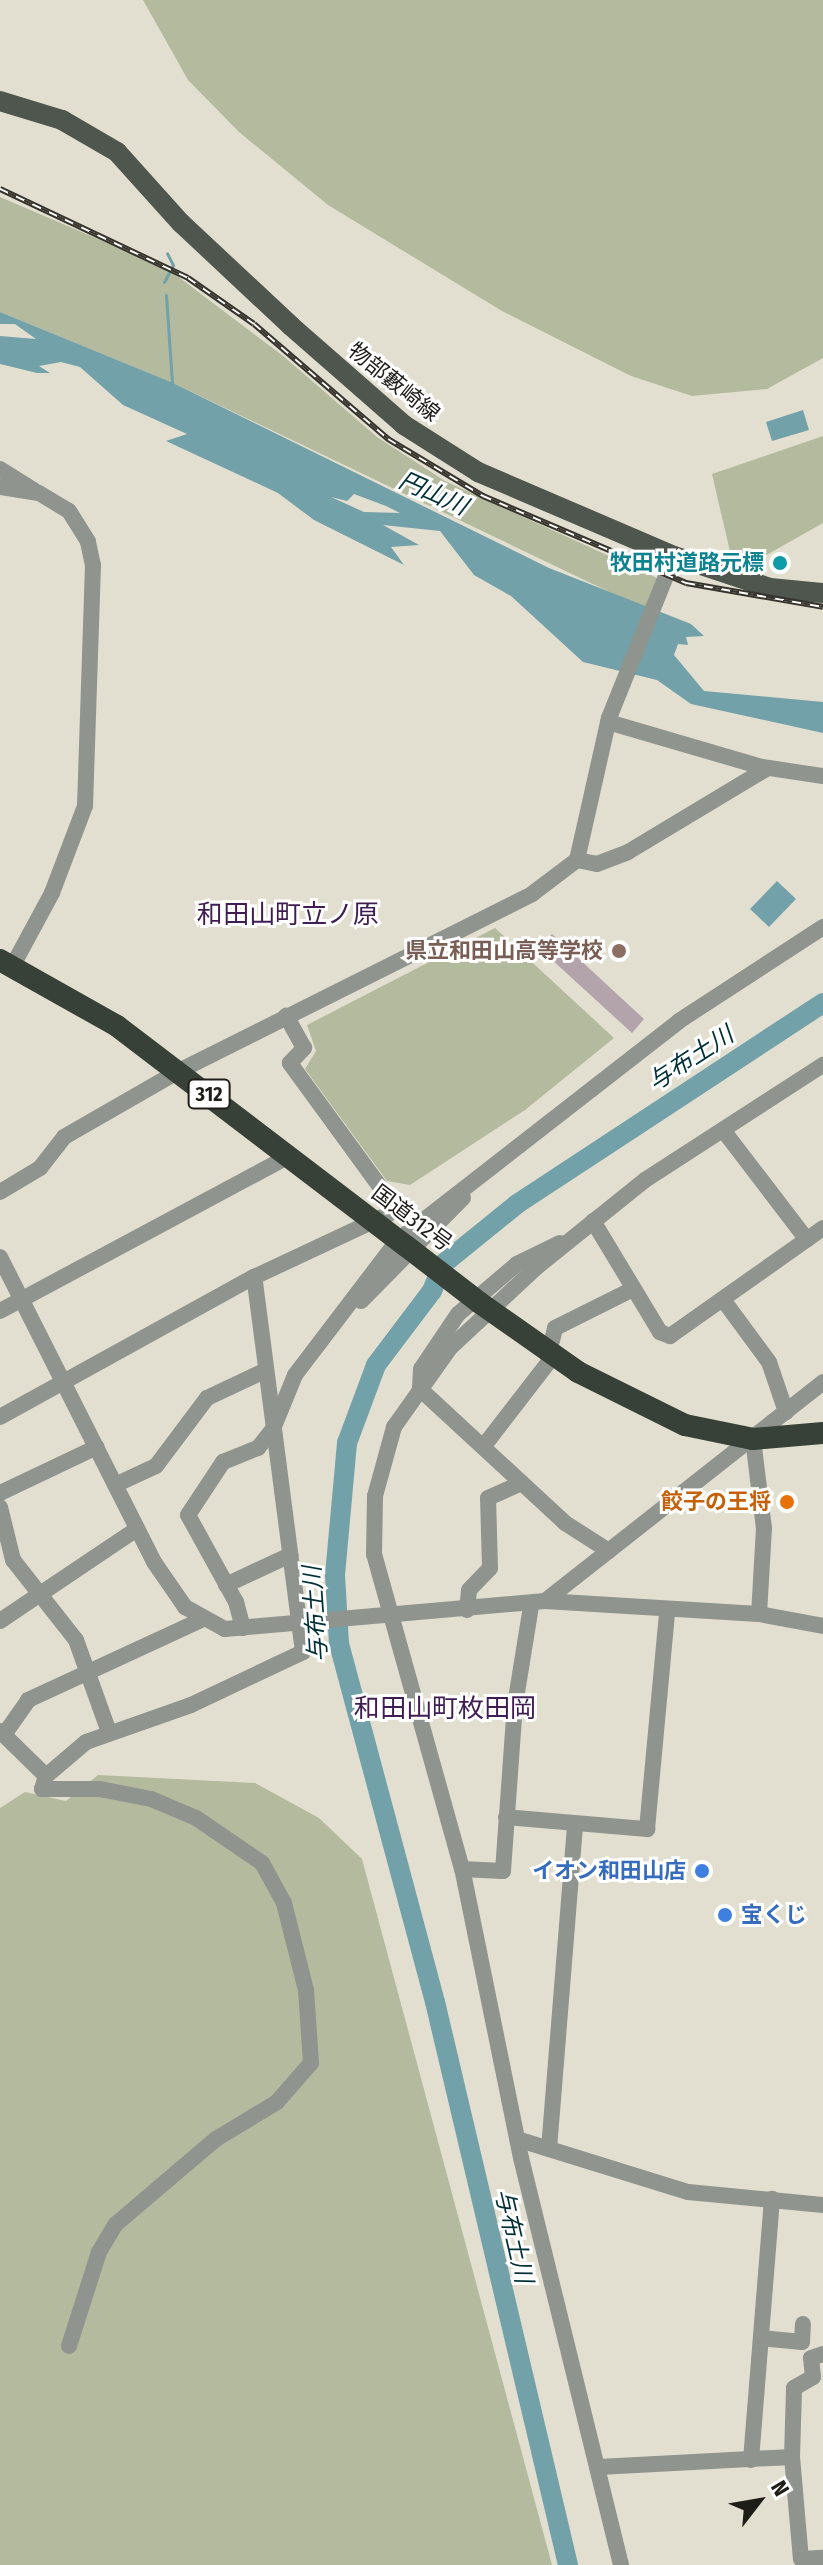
<!DOCTYPE html>
<html>
<head>
<meta charset="utf-8">
<style>
	body { margin:0 }
	#map { position:relative; width:823px; height:2565px; overflow:hidden; background:#e3dfd0; font-family:"Fira Sans Condensed","Noto Sans JP",sans-serif }
	div>[style] { position:absolute }
	[style*='--x'] { left:calc(var(--x)*1px); top:calc(var(--y)*1px); width:calc(var(--w)*1px); rotate:calc(var(--a)*1deg) }
	.green>* { inset:0; background:#b4ba9d }
	.water>* { inset:0; background:#73a1a9 }
	.stream>* { height:3px; margin:-1.5px; padding:0 1.5px; transform-origin:1.5px; border-radius:1.5px; background:#73a1a9 }
	.river>* { height:20px; margin:-10px; padding:0 10px; transform-origin:10px; border-radius:10px; background:#73a1a9 }
	.building>* { inset:0; background:#b3a4ac }
	.minor>* { height:16px; margin:-8px; padding:0 8px; transform-origin:8px; border-radius:8px; background:#8f948f }
	.major>* { height:20px; margin:-10px; padding:0 10px; transform-origin:10px; border-radius:10px; background:#4e564e }
	.highway>* { height:22px; margin:-11px; padding:0 11px; transform-origin:11px; border-radius:11px; background:#374137 }
	.rail>* { height:6px; margin-top:-3px; transform-origin:0; background:repeating-linear-gradient(90deg,#fff 0 9px,#36332d 0 18px); box-sizing:border-box; border-block:2px solid #36332d }
	.highway-bridge>* { height:22px; margin:-11px; padding:0 11px; transform-origin:11px; border-radius:11px; background:#374137 }
	.dots>* { width:22px; height:22px; translate:-50% -50%; box-sizing:border-box; border:4px solid #fff; border-radius:50% }
	span { translate:-50% -50%; white-space:nowrap; text-align:center; line-height:1.15; -webkit-text-stroke:6px #fff; paint-order:stroke }
	.shield-label span { padding:2px 6px; background:#fff; border:2px solid; border-radius:6px; -webkit-text-stroke-width:0 }
	.shield-label { font-size:20px; color:#1f1d18; font-weight:700 }
	.street-label { font-size:22px; color:#1f1d18 }
	.culture-label { font-size:22px; color:#0d838f; font-weight:700 }
	.right { translate:-100% -50%; text-align:right }
	.education-label { font-size:22px; color:#785e54; font-weight:700 }
	.food-label { font-size:22px; color:#c56008; font-weight:700 }
	.shop-label { font-size:22px; color:#366cbe; font-weight:700 }
	.left { translate:0 -50%; text-align:left }
	.water-label { font-size:24px; color:#012f36; font-style:italic }
	.quarter-label { font-size:26px; color:#3f1c52 }
	.north { position:absolute; left:719px; top:2461px; width:80px; height:80px; -webkit-text-stroke:6px #fff; paint-order:stroke; rotate:59deg; font-size:22px; font-weight:700; line-height:32px; text-align:center; color:#1f1d18 }
	.north::after { content:''; display:block; margin:auto; width:28px; height:36px; background:#1f1d18; clip-path:polygon(50% 0,100% 100%,50% 72%,0 100%) }
</style>
</head>
<body>
<div id="map">
	<div class="green">
		<div style="clip-path:polygon(143px 0,823px 0,823px 358px,767px 389px,692px 396px,631px 376px,502px 311px,328px 205px,239px 132px,188px 80px)"></div>
		<div style="clip-path:polygon(0 197px,168px 269px,282px 355px,377px 437px,445px 481px,659px 579px,645px 609px,171px 382px,0 312px)"></div>
		<div style="clip-path:polygon(823px 436px,823px 523px,747px 566px,732px 560px,712px 474px)"></div>
		<div style="clip-path:polygon(495px 928px,614px 1038px,525px 1110px,410px 1185px,387px 1181px,305px 1069px,316px 1051px,307px 1025px)"></div>
		<div style="clip-path:polygon(98px 1775px,255px 1783px,319px 1818px,362px 1859px,552px 2565px,0 2565px,0 1808px,25px 1792px,66px 1801px)"></div>
	</div>
	<div class="water">
		<div style="clip-path:polygon(evenodd,0 312px,171px 382px,549px 568px,691px 624px,704px 636px,686px 637px,688px 645px,678px 644px,674px 655px,704px 691px,823px 702px,823px 733px,691px 704px,657px 680px,583px 662px,511px 596px,474px 575px,440px 531px,383px 525px,419px 545px,391px 547px,404px 565px,314px 520px,278px 493px,166px 441px,187px 434px,123px 405px,80px 367px,61px 362px,39px 366px,50px 373px,37px 373px,0 364px,0 336px,36px 339px,15px 324px,0 324px,0 312px,354px 494px,386px 506px,400px 513px,364px 512px,331px 497px,347px 501px,354px 494px)"></div>
		<div style="clip-path:polygon(803px 410px,809px 430px,772px 441px,766px 422px)"></div>
		<div style="clip-path:polygon(777px 881px,796px 899px,769px 927px,750px 909px)"></div>
	</div>
	<div class="stream">
		<div style="--x:164;--y:282;--w:19;--a:-62"></div>
		<div style="--x:173;--y:265;--w:13;--a:-117"></div>
		<div style="--x:166;--y:295;--w:88;--a:86.1"></div>
	</div>
	<div class="river">
		<div style="--x:568;--y:2565;--w:578;--a:-103.29"></div>
		<div style="--x:435;--y:2002;--w:371;--a:-105"></div>
		<div style="--x:339;--y:1644;--w:69;--a:-93.3"></div>
		<div style="--x:335;--y:1575;--w:133;--a:-84.8"></div>
		<div style="--x:347;--y:1443;--w:83;--a:-69.6"></div>
		<div style="--x:376;--y:1365;--w:93;--a:-52.9"></div>
		<div style="--x:432;--y:1291;--w:29;--a:-68"></div>
		<div style="--x:443;--y:1264;--w:95;--a:-39"></div>
		<div style="--x:517;--y:1204;--w:366;--a:-33.3"></div>
	</div>
	<div class="building">
		<div style="clip-path:polygon(552px 934px,644px 1019px,632px 1033px,539px 948px)"></div>
	</div>
	<div class="minor">
		<div style="--x:0;--y:469;--w:40;--a:32"></div>
		<div style="--x:0;--y:487;--w:39;--a:9"></div>
		<div style="--x:39;--y:493;--w:35;--a:31"></div>
		<div style="--x:69;--y:511;--w:36;--a:58"></div>
		<div style="--x:88;--y:542;--w:24;--a:78"></div>
		<div style="--x:93;--y:565;--w:241;--a:91.9"></div>
		<div style="--x:85;--y:806;--w:93;--a:110.8"></div>
		<div style="--x:52;--y:893;--w:82;--a:118.4"></div>
		<div style="--x:608;--y:722;--w:160;--a:16.3"></div>
		<div style="--x:762;--y:767;--w:62;--a:8.4"></div>
		<div style="--x:577;--y:860;--w:20;--a:11"></div>
		<div style="--x:597;--y:864;--w:33;--a:-21"></div>
		<div style="--x:628;--y:852;--w:163;--a:-31"></div>
		<div style="--x:723;--y:1130;--w:138;--a:52.6"></div>
		<div style="--x:0;--y:1192;--w:47;--a:-31"></div>
		<div style="--x:40;--y:1168;--w:39;--a:-52"></div>
		<div style="--x:64;--y:1137;--w:133;--a:-29.9"></div>
		<div style="--x:179;--y:1071;--w:395;--a:-26.6"></div>
		<div style="--x:532;--y:894;--w:56;--a:-37.1"></div>
		<div style="--x:577;--y:860;--w:146;--a:-77.3"></div>
		<div style="--x:609;--y:718;--w:175;--a:-68.1"></div>
		<div style="--x:593;--y:1221;--w:130;--a:58.9"></div>
		<div style="--x:660;--y:1332;--w:11;--a:22"></div>
		<div style="--x:670;--y:1336;--w:187;--a:-35.2"></div>
		<div style="--x:560;--y:1243;--w:48;--a:154"></div>
		<div style="--x:517;--y:1264;--w:77;--a:139.7"></div>
		<div style="--x:458;--y:1314;--w:66;--a:123.9"></div>
		<div style="--x:421;--y:1369;--w:20;--a:93"></div>
		<div style="--x:420;--y:1389;--w:197;--a:42.7"></div>
		<div style="--x:565;--y:1523;--w:52;--a:32.5"></div>
		<div style="--x:0;--y:1257;--w:342;--a:63.2"></div>
		<div style="--x:154;--y:1562;--w:55;--a:55.4"></div>
		<div style="--x:185;--y:1607;--w:46;--a:28.8"></div>
		<div style="--x:225;--y:1629;--w:321;--a:-5"></div>
		<div style="--x:545;--y:1601;--w:354;--a:-38.2"></div>
		<div style="--x:361;--y:1301;--w:145;--a:-45.3"></div>
		<div style="--x:724;--y:1301;--w:76;--a:53.6"></div>
		<div style="--x:769;--y:1362;--w:53;--a:71.2"></div>
		<div style="--x:0;--y:1311;--w:326;--a:-28.2"></div>
		<div style="--x:552;--y:1341;--w:13;--a:-77"></div>
		<div style="--x:555;--y:1328;--w:87;--a:-26.6"></div>
		<div style="--x:0;--y:1417;--w:290;--a:-28.9"></div>
		<div style="--x:254;--y:1277;--w:158;--a:-25.1"></div>
		<div style="--x:397;--y:1210;--w:182;--a:-126.1"></div>
		<div style="--x:290;--y:1063;--w:21;--a:-47"></div>
		<div style="--x:304;--y:1048;--w:37;--a:-119"></div>
		<div style="--x:753;--y:1439;--w:90;--a:83"></div>
		<div style="--x:764;--y:1528;--w:86;--a:93.3"></div>
		<div style="--x:759;--y:1614;--w:65;--a:10.6"></div>
		<div style="--x:483;--y:1447;--w:106;--a:-52.3"></div>
		<div style="--x:115;--y:1485;--w:45;--a:-24.9"></div>
		<div style="--x:156;--y:1466;--w:85;--a:-53.1"></div>
		<div style="--x:207;--y:1398;--w:61;--a:-25.3"></div>
		<div style="--x:0;--y:1493;--w:107;--a:-25.4"></div>
		<div style="--x:0;--y:1507;--w:55;--a:76.2"></div>
		<div style="--x:13;--y:1560;--w:102;--a:51.8"></div>
		<div style="--x:76;--y:1640;--w:98;--a:70.3"></div>
		<div style="--x:226;--y:1585;--w:71;--a:-25.1"></div>
		<div style="--x:545;--y:1601;--w:214;--a:3.5"></div>
		<div style="--x:467;--y:1610;--w:20;--a:-84"></div>
		<div style="--x:469;--y:1590;--w:30;--a:-46"></div>
		<div style="--x:490;--y:1568;--w:70;--a:-91.6"></div>
		<div style="--x:488;--y:1498;--w:37;--a:-24"></div>
		<div style="--x:0;--y:1621;--w:165;--a:-33.9"></div>
		<div style="--x:243;--y:1628;--w:27;--a:-105"></div>
		<div style="--x:236;--y:1602;--w:99;--a:-118.9"></div>
		<div style="--x:188;--y:1515;--w:64;--a:-56.6"></div>
		<div style="--x:223;--y:1462;--w:38;--a:-22"></div>
		<div style="--x:258;--y:1448;--w:24;--a:-52"></div>
		<div style="--x:273;--y:1429;--w:58;--a:-67.8"></div>
		<div style="--x:295;--y:1375;--w:170;--a:-52.7"></div>
		<div style="--x:398;--y:1240;--w:356;--a:-37.9"></div>
		<div style="--x:679;--y:1021;--w:172;--a:-33.1"></div>
		<div style="--x:0;--y:1731;--w:64;--a:44.4"></div>
		<div style="--x:6;--y:1732;--w:39;--a:-55"></div>
		<div style="--x:28;--y:1700;--w:193;--a:-24.8"></div>
		<div style="--x:506;--y:1817;--w:142;--a:4.9"></div>
		<div style="--x:647;--y:1829;--w:218;--a:-84.7"></div>
		<div style="--x:462;--y:1869;--w:41;--a:2.8"></div>
		<div style="--x:503;--y:1871;--w:166;--a:-85.9"></div>
		<div style="--x:515;--y:1705;--w:100;--a:-80.8"></div>
		<div style="--x:520;--y:2140;--w:176;--a:17.2"></div>
		<div style="--x:688;--y:2192;--w:136;--a:5.5"></div>
		<div style="--x:549;--y:2149;--w:325;--a:-85.4"></div>
		<div style="--x:761;--y:2338;--w:41;--a:5.6"></div>
		<div style="--x:802;--y:2342;--w:18;--a:-87"></div>
		<div style="--x:69;--y:2346;--w:99;--a:-72.3"></div>
		<div style="--x:99;--y:2252;--w:33;--a:-59"></div>
		<div style="--x:116;--y:2224;--w:131;--a:-40.4"></div>
		<div style="--x:216;--y:2139;--w:71;--a:-31.2"></div>
		<div style="--x:277;--y:2102;--w:52;--a:-48.9"></div>
		<div style="--x:311;--y:2063;--w:73;--a:-93.9"></div>
		<div style="--x:306;--y:1990;--w:90;--a:-104.2"></div>
		<div style="--x:284;--y:1903;--w:46;--a:-118.8"></div>
		<div style="--x:262;--y:1863;--w:80;--a:-145.7"></div>
		<div style="--x:196;--y:1818;--w:49;--a:-157.1"></div>
		<div style="--x:151;--y:1799;--w:53;--a:-169.1"></div>
		<div style="--x:99;--y:1789;--w:57;--a:180"></div>
		<div style="--x:42;--y:1789;--w:14;--a:-73"></div>
		<div style="--x:46;--y:1776;--w:52;--a:-40.4"></div>
		<div style="--x:86;--y:1742;--w:111;--a:-19.4"></div>
		<div style="--x:191;--y:1705;--w:124;--a:-25.3"></div>
		<div style="--x:303;--y:1652;--w:378;--a:-97.4"></div>
		<div style="--x:792;--y:2457;--w:69;--a:-88.3"></div>
		<div style="--x:794;--y:2388;--w:22;--a:-30"></div>
		<div style="--x:813;--y:2377;--w:19;--a:-96"></div>
		<div style="--x:811;--y:2358;--w:13;--a:-18"></div>
		<div style="--x:751;--y:2460;--w:262;--a:-85.4"></div>
		<div style="--x:599;--y:2467;--w:193;--a:-3"></div>
		<div style="--x:792;--y:2457;--w:102;--a:85"></div>
		<div style="--x:801;--y:2559;--w:22;--a:-3"></div>
		<div style="--x:621;--y:2565;--w:419;--a:-103.8"></div>
		<div style="--x:521;--y:2158;--w:295;--a:-101.5"></div>
		<div style="--x:462;--y:1869;--w:327;--a:-105.6"></div>
		<div style="--x:374;--y:1554;--w:58;--a:-89"></div>
		<div style="--x:375;--y:1496;--w:72;--a:-74.6"></div>
		<div style="--x:394;--y:1427;--w:97;--a:-54.7"></div>
		<div style="--x:450;--y:1348;--w:120;--a:-43"></div>
		<div style="--x:538;--y:1266;--w:137;--a:-38.8"></div>
		<div style="--x:645;--y:1180;--w:212;--a:-32.9"></div>
	</div>
	<div class="major">
		<div style="--x:0;--y:101;--w:65;--a:17"></div>
		<div style="--x:62;--y:120;--w:64;--a:30.2"></div>
		<div style="--x:117;--y:152;--w:96;--a:48"></div>
		<div style="--x:181;--y:223;--w:151;--a:43.1"></div>
		<div style="--x:291;--y:326;--w:150;--a:41.2"></div>
		<div style="--x:404;--y:425;--w:88;--a:32.4"></div>
		<div style="--x:478;--y:472;--w:213;--a:23.2"></div>
		<div style="--x:674;--y:556;--w:101;--a:18.4"></div>
		<div style="--x:770;--y:588;--w:53;--a:5.4"></div>
	</div>
	<div class="highway">
		<div style="--x:0;--y:960;--w:134;--a:29.4"></div>
		<div style="--x:117;--y:1026;--w:363;--a:37.3"></div>
		<div style="--x:480;--y:1303;--w:120;--a:35.1"></div>
		<div style="--x:578;--y:1372;--w:119;--a:26.4"></div>
		<div style="--x:685;--y:1425;--w:69;--a:11.6"></div>
		<div style="--x:753;--y:1439;--w:70;--a:-4.9"></div>
	</div>
	<div class="rail">
		<div style="--x:0;--y:189;--w:208;--a:25.3"></div>
		<div style="--x:188;--y:278;--w:80;--a:34.9"></div>
		<div style="--x:254;--y:324;--w:177;--a:40.6"></div>
		<div style="--x:388;--y:439;--w:111;--a:31"></div>
		<div style="--x:483;--y:496;--w:221;--a:23.2"></div>
		<div style="--x:686;--y:583;--w:139;--a:9.9"></div>
	</div>
	<div class="highway-bridge">
		<div style="--x:406;--y:1246;--w:93;--a:37.6"></div>
	</div>
	<div class="dots">
		<div style="left:780px;top:563px;background:#0f9aa8"></div>
		<div style="left:619px;top:951px;background:#8d6e63"></div>
		<div style="left:787px;top:1502px;background:#e8710a"></div>
		<div style="left:702px;top:1871px;background:#3f7fe0"></div>
		<div style="left:725px;top:1915px;background:#3f7fe0"></div>
	</div>
	<div class="shield-label">
		<span style="left:209px;top:1094px">312</span>
	</div>
	<div class="street-label">
		<span style="left:394px;top:382px;rotate:39deg">物部藪崎線</span>
		<span style="left:412px;top:1218px;rotate:37deg">国道312号</span>
	</div>
	<div class="culture-label">
		<span class="right" style="left:764px;top:563px">牧田村道路元標</span>
	</div>
	<div class="education-label">
		<span class="right" style="left:603px;top:951px">県立和田山高等学校</span>
	</div>
	<div class="food-label">
		<span class="right" style="left:771px;top:1502px">餃子の王将</span>
	</div>
	<div class="shop-label">
		<span class="right" style="left:686px;top:1871px">イオン和田山店</span>
		<span class="left" style="left:741px;top:1915px">宝くじ</span>
	</div>
	<div class="water-label">
		<span style="left:433px;top:494px;rotate:24deg">円山川</span>
		<span style="left:691px;top:1059px;rotate:-33deg">与布土川</span>
		<span style="left:316px;top:1614px;rotate:-94deg">与布土川</span>
		<span style="left:513px;top:2236px;rotate:77deg">与布土川</span>
	</div>
	<div class="quarter-label">
		<span style="left:288px;top:915px">和田山町立ノ原</span>
		<span style="left:445px;top:1709px">和田山町枚田岡</span>
	</div>
	<div class="north">N</div>
</div>
</body>
</html>
